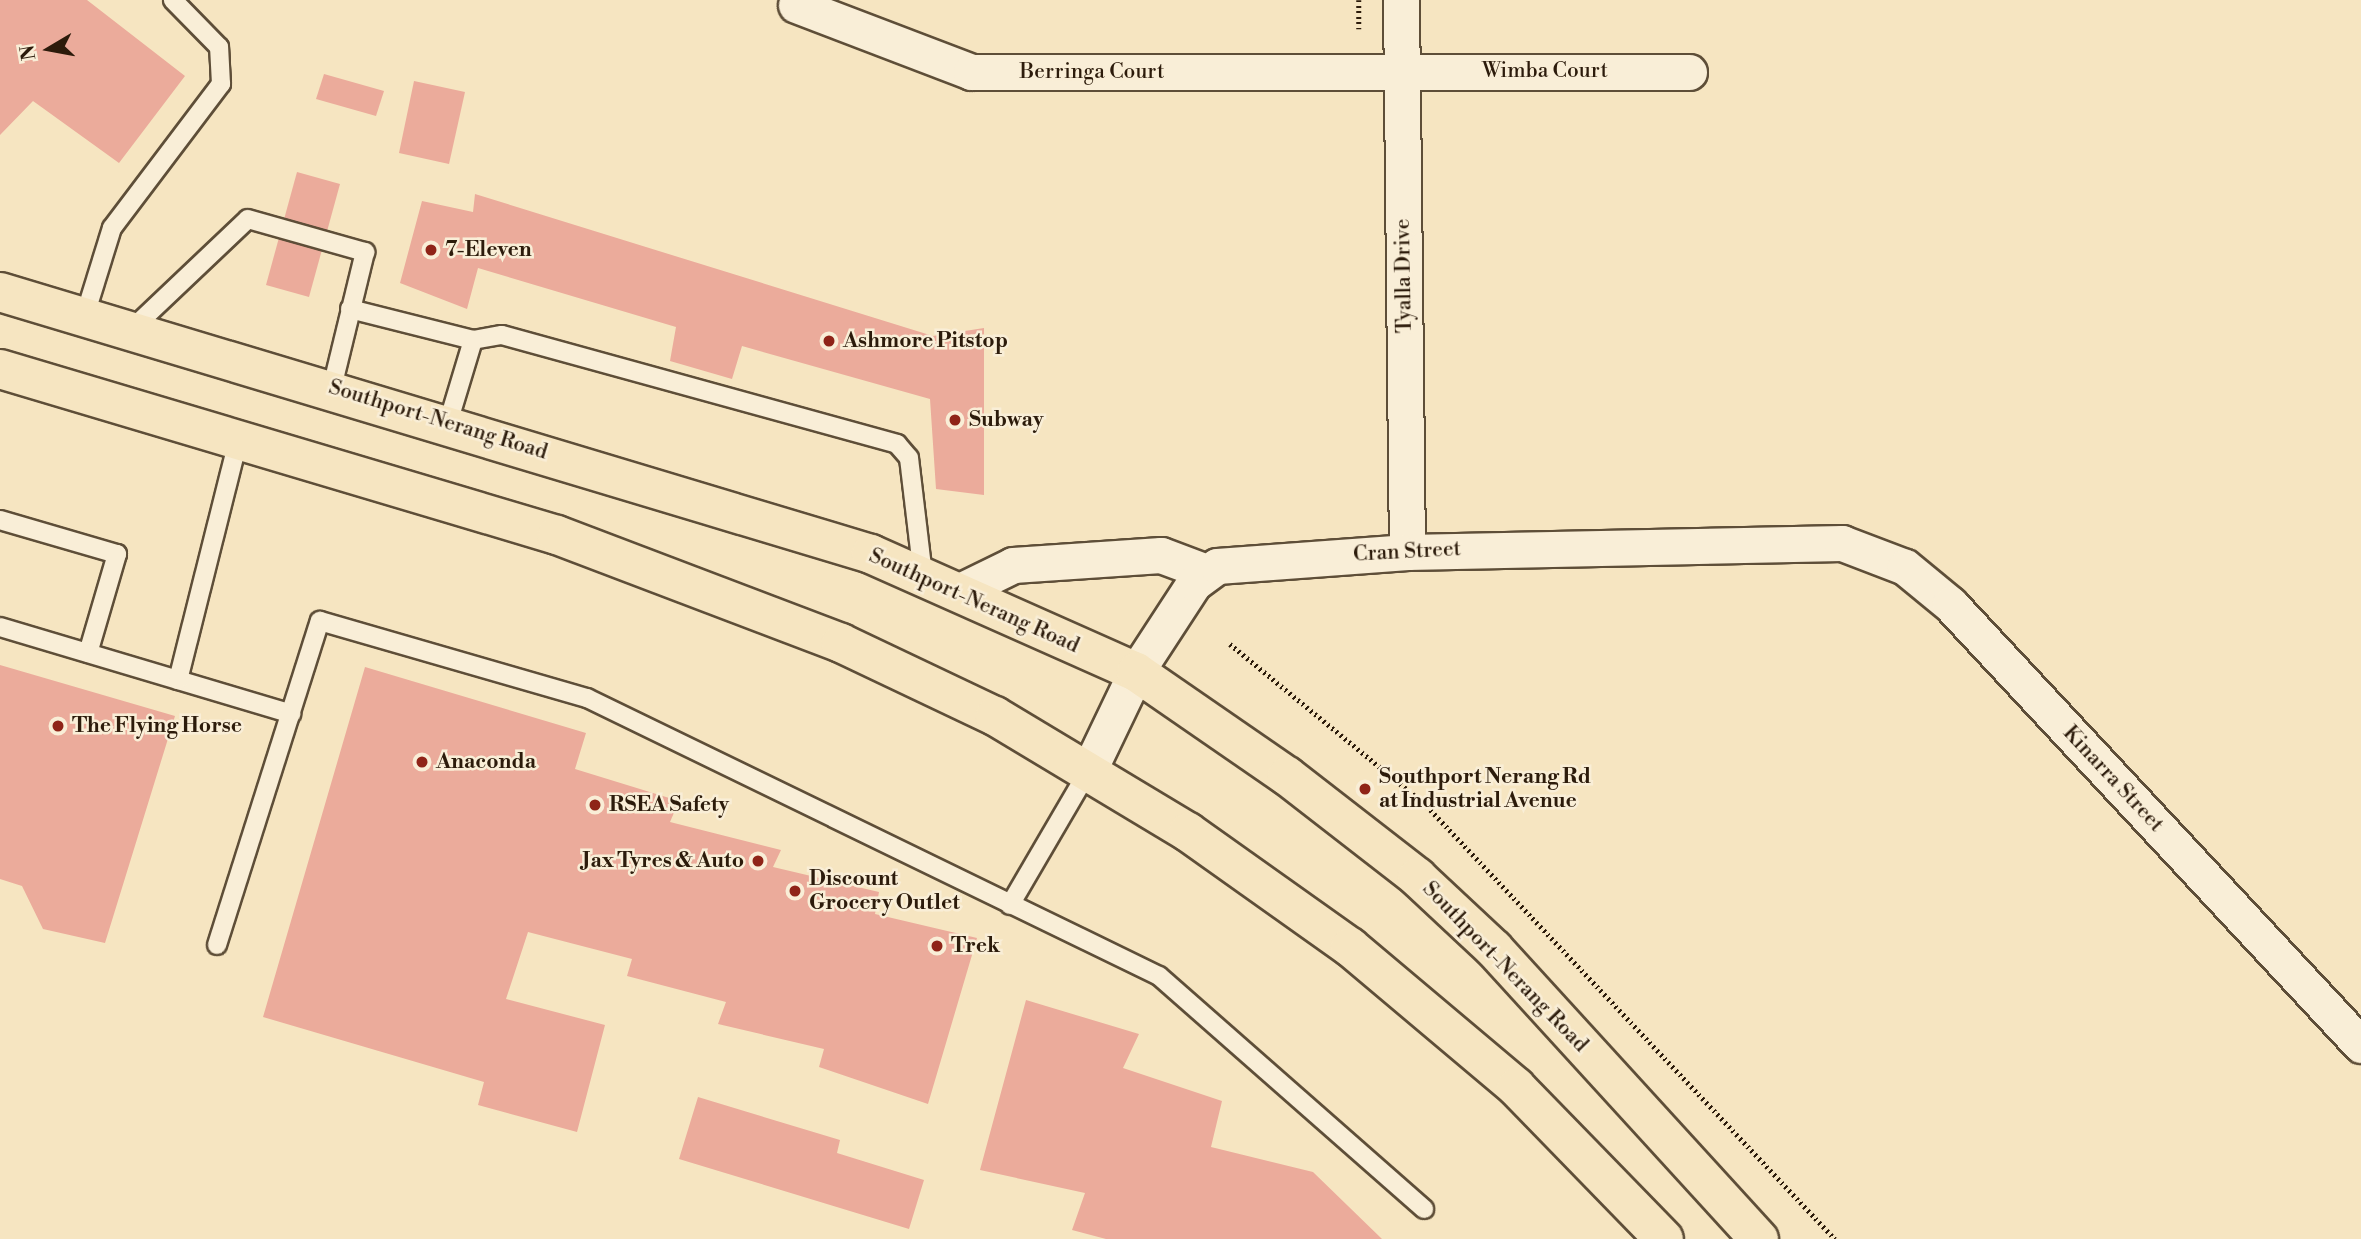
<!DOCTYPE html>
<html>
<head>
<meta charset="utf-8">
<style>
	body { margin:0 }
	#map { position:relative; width:2361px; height:1239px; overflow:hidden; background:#f6e5c1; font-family:"Libre Bodoni",serif }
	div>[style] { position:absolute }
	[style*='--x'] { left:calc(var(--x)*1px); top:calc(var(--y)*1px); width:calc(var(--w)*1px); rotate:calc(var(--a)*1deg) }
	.building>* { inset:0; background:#ebab9b }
	.path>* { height:4.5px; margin-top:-2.25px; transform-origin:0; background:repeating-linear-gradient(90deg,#2c1b0b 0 2px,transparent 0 5.5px) }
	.roads { filter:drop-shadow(2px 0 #5e4e38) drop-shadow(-2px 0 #5e4e38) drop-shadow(0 2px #5e4e38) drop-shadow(0 -2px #5e4e38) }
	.service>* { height:18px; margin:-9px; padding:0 9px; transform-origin:9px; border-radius:9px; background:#f9eed7 }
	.minor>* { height:35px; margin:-17.5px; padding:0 17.5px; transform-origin:17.5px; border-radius:17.5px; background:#f9eed7 }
	.primary>* { height:38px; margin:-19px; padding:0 19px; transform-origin:19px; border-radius:19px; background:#f6e5c1 }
	.dots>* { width:19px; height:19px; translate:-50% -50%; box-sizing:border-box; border:4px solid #f9eed7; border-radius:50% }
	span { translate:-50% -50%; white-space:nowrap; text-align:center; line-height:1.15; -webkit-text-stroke:5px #f9eed7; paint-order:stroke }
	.street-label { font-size:21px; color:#2c1b0b }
	.poi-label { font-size:21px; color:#2c1b0b; font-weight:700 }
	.left { translate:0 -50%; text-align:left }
	.right { translate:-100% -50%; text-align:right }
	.north { position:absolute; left:14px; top:14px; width:70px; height:70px; -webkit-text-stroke:5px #f9eed7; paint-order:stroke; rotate:260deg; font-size:19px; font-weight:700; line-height:28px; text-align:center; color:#2c1b0b }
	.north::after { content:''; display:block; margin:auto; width:24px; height:32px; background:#2c1b0b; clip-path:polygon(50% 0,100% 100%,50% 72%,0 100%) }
</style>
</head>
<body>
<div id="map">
	<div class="building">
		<div style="clip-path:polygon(0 0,87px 0,185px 76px,119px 163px,33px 101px,0 135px)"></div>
		<div style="clip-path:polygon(324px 74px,384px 91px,376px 116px,316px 99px)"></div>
		<div style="clip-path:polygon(414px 81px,465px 92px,449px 164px,399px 153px)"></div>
		<div style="clip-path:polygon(297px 172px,340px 184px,309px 297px,266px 285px)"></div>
		<div style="clip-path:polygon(475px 194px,933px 336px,984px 328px,984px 495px,936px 489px,930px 399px,742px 346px,732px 379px,670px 361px,676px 327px,478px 268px,467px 309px,400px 283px,422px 201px,473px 212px)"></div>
		<div style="clip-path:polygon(0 665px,175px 716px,105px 943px,43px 929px,22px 886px,0 879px)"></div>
		<div style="clip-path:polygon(365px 667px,586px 733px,575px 769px,679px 801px,670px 822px,781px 850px,773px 867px,879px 892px,875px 914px,977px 938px,928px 1104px,819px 1067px,824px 1049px,718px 1024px,726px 1002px,627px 976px,632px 959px,528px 932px,506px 999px,605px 1025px,577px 1132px,478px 1105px,484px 1082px,263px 1017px)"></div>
		<div style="clip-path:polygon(1026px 1000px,1139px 1034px,1123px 1068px,1222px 1101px,1211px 1147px,1313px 1172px,1382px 1239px,1106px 1239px,1072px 1230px,1085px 1193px,980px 1170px)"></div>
		<div style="clip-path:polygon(698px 1097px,840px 1140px,837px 1153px,924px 1180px,909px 1229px,679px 1159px)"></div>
	</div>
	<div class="path">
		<div style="--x:1359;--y:0;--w:29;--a:90"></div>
		<div style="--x:1230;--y:644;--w:255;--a:39.4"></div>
		<div style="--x:1427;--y:806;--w:595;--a:46.7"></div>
	</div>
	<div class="roads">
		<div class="service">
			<div style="--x:350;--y:309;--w:127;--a:14.1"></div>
			<div style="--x:473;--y:340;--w:29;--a:-10"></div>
			<div style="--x:502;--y:335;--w:410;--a:15.4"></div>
			<div style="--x:897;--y:444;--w:18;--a:49"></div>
			<div style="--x:909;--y:458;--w:119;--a:83.2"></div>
			<div style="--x:85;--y:315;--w:91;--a:-72.8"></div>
			<div style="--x:112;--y:228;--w:181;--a:-52.9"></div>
			<div style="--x:221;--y:84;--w:37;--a:-93"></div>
			<div style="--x:219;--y:47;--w:66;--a:-134.4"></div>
			<div style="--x:133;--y:328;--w:158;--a:-43.5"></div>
			<div style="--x:248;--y:219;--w:122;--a:15.8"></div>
			<div style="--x:365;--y:252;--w:139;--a:103.7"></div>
			<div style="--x:448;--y:423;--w:87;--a:-73.2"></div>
			<div style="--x:0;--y:520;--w:122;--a:16.2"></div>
			<div style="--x:117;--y:554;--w:103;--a:106.3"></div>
			<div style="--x:0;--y:627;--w:304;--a:16.6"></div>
			<div style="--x:178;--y:680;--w:246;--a:-75.9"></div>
			<div style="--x:1010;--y:905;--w:156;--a:-59.7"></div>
			<div style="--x:217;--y:945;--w:340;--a:-72.4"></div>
			<div style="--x:320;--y:621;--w:278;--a:16.1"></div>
			<div style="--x:587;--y:698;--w:636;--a:25.92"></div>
			<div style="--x:1159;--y:976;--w:353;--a:41.3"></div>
		</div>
		<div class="minor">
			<div style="--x:1401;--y:0;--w:552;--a:89.38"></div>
			<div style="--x:796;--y:5;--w:187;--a:20.9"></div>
			<div style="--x:971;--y:72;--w:718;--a:0"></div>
			<div style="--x:958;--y:592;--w:61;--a:-26.1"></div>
			<div style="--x:1013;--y:565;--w:148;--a:-3.9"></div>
			<div style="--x:1161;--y:555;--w:46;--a:20.4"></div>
			<div style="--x:1089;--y:770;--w:109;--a:-64.4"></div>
			<div style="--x:1136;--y:672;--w:106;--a:-56.9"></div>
			<div style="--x:1194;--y:583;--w:29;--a:-36"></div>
			<div style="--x:1217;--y:566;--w:191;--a:-4.2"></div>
			<div style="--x:1407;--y:552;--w:435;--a:-1.2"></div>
			<div style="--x:1842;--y:543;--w:67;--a:20.9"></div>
			<div style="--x:1905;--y:567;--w:58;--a:39.4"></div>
			<div style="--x:1950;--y:604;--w:603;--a:47.02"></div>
		</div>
		<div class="primary">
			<div style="--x:0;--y:292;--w:910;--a:16.74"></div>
			<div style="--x:871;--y:554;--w:290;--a:24"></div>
			<div style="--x:1136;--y:672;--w:183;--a:34.6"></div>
			<div style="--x:1287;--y:776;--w:165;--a:37.8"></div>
			<div style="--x:1417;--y:877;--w:105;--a:43.1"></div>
			<div style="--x:1494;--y:949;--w:393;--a:47.6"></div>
			<div style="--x:0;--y:369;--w:581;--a:16.6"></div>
			<div style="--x:557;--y:535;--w:304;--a:20.8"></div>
			<div style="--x:841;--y:643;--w:170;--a:25.4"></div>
			<div style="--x:995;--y:716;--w:225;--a:31"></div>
			<div style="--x:1188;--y:832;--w:199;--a:35.4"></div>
			<div style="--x:1350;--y:947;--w:217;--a:40.1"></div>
			<div style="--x:1516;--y:1087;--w:212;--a:45.8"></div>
		</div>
	</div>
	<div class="dots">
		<div style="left:431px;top:250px;background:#8f2418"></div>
		<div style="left:829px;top:341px;background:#8f2418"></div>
		<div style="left:955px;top:420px;background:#8f2418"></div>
		<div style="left:58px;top:726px;background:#8f2418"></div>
		<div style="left:422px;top:762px;background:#8f2418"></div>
		<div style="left:1365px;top:789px;background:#8f2418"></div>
		<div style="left:595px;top:805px;background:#8f2418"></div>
		<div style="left:758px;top:861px;background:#8f2418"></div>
		<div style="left:795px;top:891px;background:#8f2418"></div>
		<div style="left:937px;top:946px;background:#8f2418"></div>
	</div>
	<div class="street-label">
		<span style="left:1545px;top:71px">Wimba Court</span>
		<span style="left:1092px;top:72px">Berringa Court</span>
		<span style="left:1404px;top:276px;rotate:-91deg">Tyalla Drive</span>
		<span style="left:438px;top:420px;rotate:17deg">Southport-Nerang Road</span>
		<span style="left:1407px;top:552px;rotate:-3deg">Cran Street</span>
		<span style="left:974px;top:601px;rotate:24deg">Southport-Nerang Road</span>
		<span style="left:2113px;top:779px;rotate:47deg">Kinarra Street</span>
		<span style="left:1505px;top:967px;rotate:46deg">Southport-Nerang Road</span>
	</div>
	<div class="poi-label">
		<span class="left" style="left:445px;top:250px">7-Eleven</span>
		<span class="left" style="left:843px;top:341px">Ashmore Pitstop</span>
		<span class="left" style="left:969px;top:420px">Subway</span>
		<span class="left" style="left:72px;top:726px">The Flying Horse</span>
		<span class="left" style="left:436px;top:762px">Anaconda</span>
		<span class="left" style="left:1379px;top:789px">Southport Nerang Rd<br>at Industrial Avenue</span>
		<span class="left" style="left:609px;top:805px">RSEA Safety</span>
		<span class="right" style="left:744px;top:861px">Jax Tyres &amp; Auto</span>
		<span class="left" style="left:809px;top:891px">Discount<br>Grocery Outlet</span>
		<span class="left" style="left:951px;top:946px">Trek</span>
	</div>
	<div class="north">N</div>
</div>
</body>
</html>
